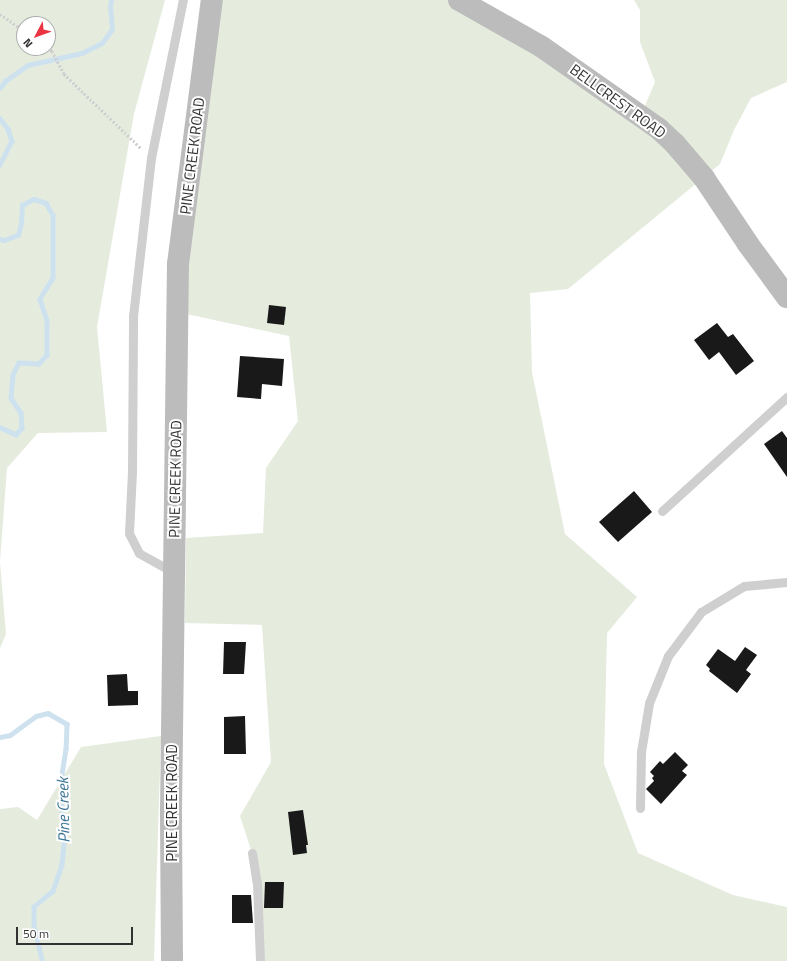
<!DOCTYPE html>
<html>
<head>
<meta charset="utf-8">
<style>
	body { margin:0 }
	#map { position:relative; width:787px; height:961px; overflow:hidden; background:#fff; font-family:"Titillium Web",sans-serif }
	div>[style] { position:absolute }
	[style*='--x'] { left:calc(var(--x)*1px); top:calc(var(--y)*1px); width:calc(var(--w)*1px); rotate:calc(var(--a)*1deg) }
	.green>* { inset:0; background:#e5ecde }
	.stream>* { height:4.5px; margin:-2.25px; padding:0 2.25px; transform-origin:2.25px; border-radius:2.25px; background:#cde2ee }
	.building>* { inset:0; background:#191919 }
	.path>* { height:2.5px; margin-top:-1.25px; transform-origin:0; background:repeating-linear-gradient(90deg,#cfcfcf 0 2px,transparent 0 4px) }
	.lane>* { height:9px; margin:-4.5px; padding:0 4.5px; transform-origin:4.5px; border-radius:4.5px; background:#cfcfcf }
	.secondary>* { height:22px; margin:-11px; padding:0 11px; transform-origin:11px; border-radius:11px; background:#bcbcbc }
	span { translate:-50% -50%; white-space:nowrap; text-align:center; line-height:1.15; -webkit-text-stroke:4px #fff; paint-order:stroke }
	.street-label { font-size:15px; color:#323232 }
	.water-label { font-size:16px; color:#3c7598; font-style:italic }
	.north { position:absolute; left:16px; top:16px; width:40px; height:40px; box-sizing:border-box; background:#fff; border:1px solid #adadad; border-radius:50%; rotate:229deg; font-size:11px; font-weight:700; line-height:16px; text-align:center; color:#323232 }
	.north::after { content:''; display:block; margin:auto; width:14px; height:18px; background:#eb3342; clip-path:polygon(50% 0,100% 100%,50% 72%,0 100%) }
	.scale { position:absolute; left:16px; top:927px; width:117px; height:18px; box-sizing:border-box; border:2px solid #323232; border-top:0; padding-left:5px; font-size:12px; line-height:14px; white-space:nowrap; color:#323232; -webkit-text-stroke:3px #fff; paint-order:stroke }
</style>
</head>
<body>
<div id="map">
	<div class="green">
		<div style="clip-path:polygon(evenodd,0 0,165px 0,134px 114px,97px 327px,107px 432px,38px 433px,7px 468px,0 562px,6px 634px,0 648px,0 0,24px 24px,48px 24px,48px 48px,24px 48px,24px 24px)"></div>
		<div style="clip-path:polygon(212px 0,459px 0,641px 115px,655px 82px,640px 42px,640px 10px,634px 0,787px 0,787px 82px,751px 98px,734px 130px,720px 164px,568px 289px,530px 293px,532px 372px,565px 534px,637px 597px,607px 633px,604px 764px,638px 853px,733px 895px,787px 907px,787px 961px,260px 961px,252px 853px,240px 816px,271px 762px,262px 625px,185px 623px,186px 538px,263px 533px,266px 468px,298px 421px,289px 336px,177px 312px)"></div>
		<div style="clip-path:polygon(161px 736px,154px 961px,0 961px,0 809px,18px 807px,37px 820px,81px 747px)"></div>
	</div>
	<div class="stream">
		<div style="--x:0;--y:88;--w:9;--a:-54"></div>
		<div style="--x:5;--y:81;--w:28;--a:-35"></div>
		<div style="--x:28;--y:65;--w:55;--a:-12.5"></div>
		<div style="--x:82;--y:53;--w:22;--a:-27"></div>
		<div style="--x:102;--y:43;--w:17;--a:-54"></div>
		<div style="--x:112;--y:29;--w:21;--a:-95"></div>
		<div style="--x:110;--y:8;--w:8;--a:-83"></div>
		<div style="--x:0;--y:118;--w:14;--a:54"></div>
		<div style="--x:8;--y:129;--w:13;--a:72"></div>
		<div style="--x:12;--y:141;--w:27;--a:117"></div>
		<div style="--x:0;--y:239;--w:4;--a:14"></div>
		<div style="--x:4;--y:240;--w:15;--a:-20"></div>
		<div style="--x:18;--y:235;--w:12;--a:-76"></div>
		<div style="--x:21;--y:223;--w:18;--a:-87"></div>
		<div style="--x:22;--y:205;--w:13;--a:-27"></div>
		<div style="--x:34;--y:199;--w:13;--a:18"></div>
		<div style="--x:46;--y:203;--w:14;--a:60"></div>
		<div style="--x:53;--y:215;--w:63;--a:90"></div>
		<div style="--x:53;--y:278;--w:25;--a:122"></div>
		<div style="--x:40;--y:299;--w:22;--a:72"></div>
		<div style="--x:47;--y:320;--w:35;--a:90"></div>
		<div style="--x:47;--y:355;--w:12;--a:132"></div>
		<div style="--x:39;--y:364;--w:20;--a:-177"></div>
		<div style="--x:19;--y:363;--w:13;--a:117"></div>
		<div style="--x:13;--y:375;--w:23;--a:95"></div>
		<div style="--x:11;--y:398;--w:18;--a:56"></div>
		<div style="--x:21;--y:413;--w:15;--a:86"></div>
		<div style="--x:22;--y:428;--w:9;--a:131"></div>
		<div style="--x:16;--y:435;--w:17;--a:-156"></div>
		<div style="--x:0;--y:737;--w:10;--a:-11"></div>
		<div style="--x:10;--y:735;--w:32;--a:-36"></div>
		<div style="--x:36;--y:716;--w:12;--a:-14"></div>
		<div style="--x:48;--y:713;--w:22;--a:30"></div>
		<div style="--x:67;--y:724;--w:25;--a:92"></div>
		<div style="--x:66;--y:749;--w:25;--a:99"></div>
		<div style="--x:62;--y:774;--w:28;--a:92"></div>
		<div style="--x:61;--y:802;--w:33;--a:83"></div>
		<div style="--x:65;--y:835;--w:30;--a:96"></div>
		<div style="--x:62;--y:865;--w:28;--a:109"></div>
		<div style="--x:53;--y:891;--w:25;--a:140"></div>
		<div style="--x:34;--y:907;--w:18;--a:90"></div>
		<div style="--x:34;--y:925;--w:37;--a:77"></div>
	</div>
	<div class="building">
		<div style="clip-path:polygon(269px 305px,286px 307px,284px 325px,267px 323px)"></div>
		<div style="clip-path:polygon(717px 323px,728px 337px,733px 334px,754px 361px,736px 375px,719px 352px,709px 360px,694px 340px)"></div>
		<div style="clip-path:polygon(240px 356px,284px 359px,282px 386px,262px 384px,261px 399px,237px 397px)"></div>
		<div style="clip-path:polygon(782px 431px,787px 438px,787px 477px,764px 444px)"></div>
		<div style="clip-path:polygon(634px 491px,652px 512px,618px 542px,599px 522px)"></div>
		<div style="clip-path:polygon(224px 642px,246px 642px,244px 674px,223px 674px)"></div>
		<div style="clip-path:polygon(745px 647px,757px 655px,746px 670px,751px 674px,737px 693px,709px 671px,710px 669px,706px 665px,718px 649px,735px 661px)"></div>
		<div style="clip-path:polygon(127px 674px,128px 691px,138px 691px,138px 705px,108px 706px,107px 675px)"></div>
		<div style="clip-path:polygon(245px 716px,246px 754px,224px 754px,224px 717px)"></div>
		<div style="clip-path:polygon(675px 752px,688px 765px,682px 771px,687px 775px,661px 804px,646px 789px,654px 781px,652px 778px,654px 776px,650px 772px,660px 761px,663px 764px)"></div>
		<div style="clip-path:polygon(303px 810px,308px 845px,306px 845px,307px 853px,293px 855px,288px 812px)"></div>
		<div style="clip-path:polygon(265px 882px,284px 882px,283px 908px,264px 908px)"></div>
		<div style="clip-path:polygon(232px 895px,251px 895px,253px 923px,232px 923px)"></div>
	</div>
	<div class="path">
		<div style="--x:0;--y:14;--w:29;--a:35"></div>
		<div style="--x:48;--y:47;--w:6;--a:45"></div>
		<div style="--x:52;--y:51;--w:26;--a:62"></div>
		<div style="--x:64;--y:74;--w:107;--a:43.9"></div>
	</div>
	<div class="lane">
		<div style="--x:662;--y:511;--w:169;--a:-42.4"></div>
		<div style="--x:173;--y:572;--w:39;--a:-151"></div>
		<div style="--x:139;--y:553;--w:22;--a:-117"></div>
		<div style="--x:129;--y:533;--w:62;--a:-87.2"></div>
		<div style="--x:132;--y:471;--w:155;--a:-89.6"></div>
		<div style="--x:133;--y:316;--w:159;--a:-83.5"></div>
		<div style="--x:151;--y:158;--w:161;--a:-78.6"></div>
		<div style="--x:640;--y:808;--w:56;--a:-89"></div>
		<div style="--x:641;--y:752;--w:50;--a:-80.7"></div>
		<div style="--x:649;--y:703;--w:51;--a:-68"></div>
		<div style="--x:668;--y:656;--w:55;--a:-53.1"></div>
		<div style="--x:701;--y:612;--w:50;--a:-31.2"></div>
		<div style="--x:744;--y:586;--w:43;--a:-5.3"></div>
		<div style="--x:252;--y:853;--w:30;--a:81"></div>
		<div style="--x:257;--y:883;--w:78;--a:87.8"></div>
	</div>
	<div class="secondary">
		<div style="--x:459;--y:0;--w:95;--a:29.5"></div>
		<div style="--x:542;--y:47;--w:143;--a:35"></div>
		<div style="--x:659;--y:129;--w:22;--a:43"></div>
		<div style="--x:675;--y:144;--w:45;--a:49.5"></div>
		<div style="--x:704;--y:178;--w:79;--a:56.3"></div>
		<div style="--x:748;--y:244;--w:66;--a:53.7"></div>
		<div style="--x:172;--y:961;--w:150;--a:-90.4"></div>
		<div style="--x:171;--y:811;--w:547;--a:-89.27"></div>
		<div style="--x:178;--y:264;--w:266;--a:-82.7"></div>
	</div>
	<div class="street-label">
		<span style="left:618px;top:101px;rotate:36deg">BELLCREST ROAD</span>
		<span style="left:192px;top:156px;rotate:-83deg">PINE CREEK ROAD</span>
		<span style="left:175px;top:479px;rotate:-89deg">PINE CREEK ROAD</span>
		<span style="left:172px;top:803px;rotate:-90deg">PINE CREEK ROAD</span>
	</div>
	<div class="water-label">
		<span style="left:63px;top:810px;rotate:-91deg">Pine Creek</span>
	</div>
	<div class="north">N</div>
	<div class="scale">50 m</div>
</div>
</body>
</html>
